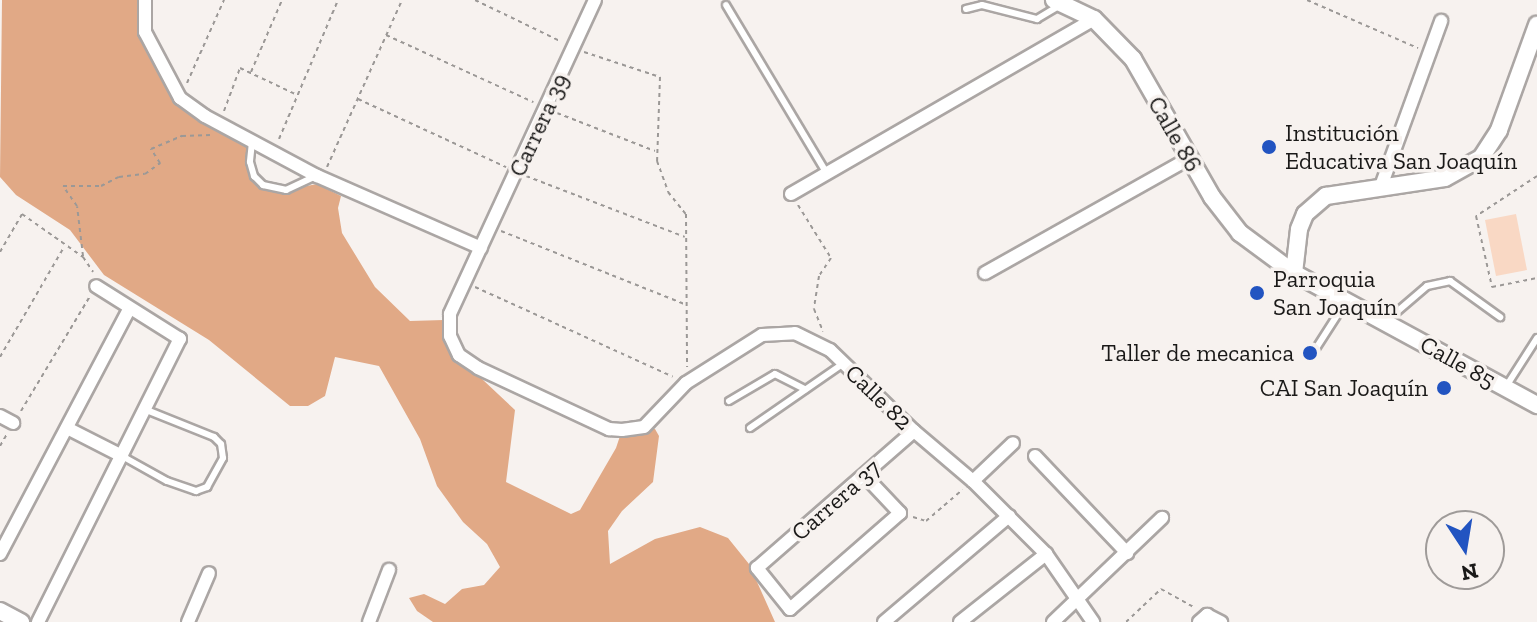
<!DOCTYPE html>
<html>
<head>
<meta charset="utf-8">
<style>
	body { margin:0 }
	#map { position:relative; width:1537px; height:622px; overflow:hidden; background:#f7f2ef; font-family:"Zilla Slab",serif }
	div>[style] { position:absolute }
	[style*='--x'] { left:calc(var(--x)*1px); top:calc(var(--y)*1px); width:calc(var(--w)*1px); rotate:calc(var(--a)*1deg) }
	.green>* { inset:0; background:#f9d8c4 }
	.forest>* { inset:0; background:#e1a986 }
	.path>* { height:2px; margin-top:-1px; transform-origin:0; background:repeating-linear-gradient(90deg,#9b9896 0 4px,transparent 0 8px) }
	.roads { filter:drop-shadow(2px 0 #aba6a4) drop-shadow(-2px 0 #aba6a4) drop-shadow(0 2px #aba6a4) drop-shadow(0 -2px #aba6a4) }
	.lane>* { height:6px; margin:-3px; padding:0 3px; transform-origin:3px; border-radius:3px; background:#fff }
	.street>* { height:12px; margin:-6px; padding:0 6px; transform-origin:6px; border-radius:6px; background:#fff }
	.secondary>* { height:16px; margin:-8px; padding:0 8px; transform-origin:8px; border-radius:8px; background:#fff }
	.dots>* { width:22px; height:22px; translate:-50% -50%; box-sizing:border-box; border:4px solid #f7f2ef; border-radius:50% }
	span { translate:-50% -50%; white-space:nowrap; text-align:center; line-height:1.15; -webkit-text-stroke:7px #f7f2ef; paint-order:stroke }
	.street-label { font-size:24px; color:#1a1918 }
	.poi-label { font-size:24px; color:#1a1918 }
	.left { translate:0 -50%; text-align:left }
	.right { translate:-100% -50%; text-align:right }
	.north { position:absolute; left:1425px; top:510px; width:80px; height:80px; box-sizing:border-box; background:#f7f2ef; border:2px solid #9f9b99; border-radius:50%; rotate:168deg; font-size:22px; font-weight:700; line-height:32px; text-align:center; color:#1a1918 }
	.north::after { content:''; display:block; margin:auto; width:28px; height:36px; background:#2254c1; clip-path:polygon(50% 0,100% 100%,50% 72%,0 100%) }
</style>
</head>
<body>
<div id="map">
	<div class="green">
		<div style="clip-path:polygon(1516px 214px,1527px 270px,1496px 276px,1485px 220px)"></div>
	</div>
	<div class="forest">
		<div style="clip-path:polygon(2px 0,145px 0,145px 32px,171px 96px,252px 142px,249px 179px,286px 190px,317px 184px,341px 196px,338px 208px,342px 233px,375px 287px,410px 321px,444px 320px,450px 349px,515px 410px,506px 482px,571px 514px,580px 510px,616px 448px,622px 430px,655px 429px,659px 436px,653px 482px,622px 511px,608px 531px,610px 564px,655px 539px,700px 527px,728px 538px,749px 564px,775px 622px,433px 622px,417px 611px,409px 598px,424px 594px,445px 604px,462px 589px,484px 585px,500px 567px,487px 544px,463px 522px,437px 486px,420px 439px,379px 366px,335px 357px,325px 396px,308px 406px,290px 406px,209px 340px,104px 275px,70px 230px,16px 195px,0 177px)"></div>
	</div>
	<div class="path">
		<div style="--x:475;--y:0;--w:94;--a:25.8"></div>
		<div style="--x:1307;--y:0;--w:121;--a:23.4"></div>
		<div style="--x:386;--y:35;--w:162;--a:24.5"></div>
		<div style="--x:584;--y:52;--w:80;--a:18.2"></div>
		<div style="--x:660;--y:77;--w:84;--a:92"></div>
		<div style="--x:657;--y:161;--w:33;--a:70"></div>
		<div style="--x:668;--y:192;--w:28;--a:51"></div>
		<div style="--x:686;--y:214;--w:153;--a:89.6"></div>
		<div style="--x:251;--y:72;--w:78;--a:-66.7"></div>
		<div style="--x:187;--y:83;--w:91;--a:-66"></div>
		<div style="--x:358;--y:99;--w:163;--a:24.7"></div>
		<div style="--x:224;--y:111;--w:46;--a:-69.6"></div>
		<div style="--x:240;--y:68;--w:63;--a:25.3"></div>
		<div style="--x:557;--y:113;--w:105;--a:21.2"></div>
		<div style="--x:279;--y:139;--w:151;--a:-67"></div>
		<div style="--x:327;--y:167;--w:183;--a:-65.8"></div>
		<div style="--x:526;--y:176;--w:170;--a:21"></div>
		<div style="--x:1537;--y:176;--w:73;--a:146.7"></div>
		<div style="--x:1476;--y:216;--w:73;--a:77.3"></div>
		<div style="--x:1492;--y:287;--w:46;--a:-11.3"></div>
		<div style="--x:798;--y:205;--w:62;--a:58.1"></div>
		<div style="--x:831;--y:258;--w:22;--a:124"></div>
		<div style="--x:819;--y:276;--w:33;--a:99"></div>
		<div style="--x:814;--y:309;--w:24;--a:68"></div>
		<div style="--x:501;--y:231;--w:200;--a:21.7"></div>
		<div style="--x:0;--y:252;--w:44;--a:-59.9"></div>
		<div style="--x:22;--y:214;--w:75;--a:35.2"></div>
		<div style="--x:83;--y:257;--w:18;--a:56"></div>
		<div style="--x:83;--y:256;--w:50;--a:-96.8"></div>
		<div style="--x:77;--y:206;--w:24;--a:-125"></div>
		<div style="--x:63;--y:186;--w:38;--a:0"></div>
		<div style="--x:101;--y:186;--w:20;--a:-27"></div>
		<div style="--x:119;--y:177;--w:26;--a:-7"></div>
		<div style="--x:145;--y:174;--w:19;--a:-36"></div>
		<div style="--x:160;--y:163;--w:17;--a:-123"></div>
		<div style="--x:151;--y:149;--w:34;--a:-23"></div>
		<div style="--x:182;--y:136;--w:29;--a:-2"></div>
		<div style="--x:475;--y:287;--w:217;--a:24.4"></div>
		<div style="--x:0;--y:357;--w:127;--a:-59.8"></div>
		<div style="--x:21;--y:411;--w:134;--a:-59"></div>
		<div style="--x:0;--y:446;--w:14;--a:-60"></div>
		<div style="--x:913;--y:517;--w:14;--a:17"></div>
		<div style="--x:926;--y:521;--w:48;--a:-40.7"></div>
		<div style="--x:1126;--y:622;--w:48;--a:-43.3"></div>
		<div style="--x:1161;--y:589;--w:39;--a:29"></div>
	</div>
	<div class="roads">
		<div class="lane">
			<div style="--x:726;--y:5;--w:195;--a:59.1"></div>
			<div style="--x:966;--y:9;--w:16;--a:-14"></div>
			<div style="--x:982;--y:5;--w:57;--a:14.3"></div>
			<div style="--x:1037;--y:19;--w:26;--a:-31"></div>
			<div style="--x:252;--y:142;--w:20;--a:96"></div>
			<div style="--x:250;--y:162;--w:15;--a:74"></div>
			<div style="--x:254;--y:176;--w:13;--a:45"></div>
			<div style="--x:263;--y:185;--w:24;--a:12"></div>
			<div style="--x:286;--y:190;--w:33;--a:-25"></div>
			<div style="--x:1385;--y:322;--w:55;--a:-40.6"></div>
			<div style="--x:1427;--y:286;--w:24;--a:-12"></div>
			<div style="--x:1450;--y:281;--w:62;--a:35.8"></div>
			<div style="--x:1313;--y:353;--w:59;--a:-57.4"></div>
			<div style="--x:1507;--y:385;--w:56;--a:-57.4"></div>
			<div style="--x:729;--y:401;--w:53;--a:-30.4"></div>
			<div style="--x:775;--y:374;--w:34;--a:27"></div>
			<div style="--x:750;--y:428;--w:114;--a:-34.7"></div>
			<div style="--x:122;--y:456;--w:51;--a:29.1"></div>
			<div style="--x:167;--y:481;--w:31;--a:19"></div>
			<div style="--x:196;--y:491;--w:12;--a:-20"></div>
			<div style="--x:207;--y:487;--w:33;--a:-61"></div>
			<div style="--x:223;--y:458;--w:14;--a:-98"></div>
			<div style="--x:221;--y:444;--w:10;--a:-135"></div>
			<div style="--x:214;--y:437;--w:75;--a:-158.2"></div>
		</div>
		<div class="street">
			<div style="--x:145;--y:0;--w:32;--a:90"></div>
			<div style="--x:145;--y:32;--w:75;--a:62.1"></div>
			<div style="--x:180;--y:98;--w:31;--a:36"></div>
			<div style="--x:205;--y:116;--w:127;--a:28.2"></div>
			<div style="--x:317;--y:176;--w:179;--a:23.7"></div>
			<div style="--x:595;--y:0;--w:346;--a:114.8"></div>
			<div style="--x:450;--y:314;--w:22;--a:90"></div>
			<div style="--x:450;--y:336;--w:21;--a:65"></div>
			<div style="--x:459;--y:355;--w:23;--a:34"></div>
			<div style="--x:478;--y:368;--w:145;--a:25"></div>
			<div style="--x:609;--y:429;--w:13;--a:4"></div>
			<div style="--x:622;--y:430;--w:22;--a:-8"></div>
			<div style="--x:644;--y:427;--w:61;--a:-46.3"></div>
			<div style="--x:686;--y:383;--w:90;--a:-32.3"></div>
			<div style="--x:762;--y:335;--w:33;--a:-3"></div>
			<div style="--x:795;--y:333;--w:39;--a:26"></div>
			<div style="--x:830;--y:350;--w:117;--a:44"></div>
			<div style="--x:914;--y:431;--w:77;--a:40.3"></div>
			<div style="--x:973;--y:481;--w:103;--a:45"></div>
			<div style="--x:1046;--y:554;--w:83;--a:55.3"></div>
			<div style="--x:1380;--y:189;--w:179;--a:-70"></div>
			<div style="--x:791;--y:194;--w:350;--a:-30"></div>
			<div style="--x:985;--y:273;--w:233;--a:-29.3"></div>
			<div style="--x:0;--y:416;--w:15;--a:28"></div>
			<div style="--x:67;--y:428;--w:62;--a:27"></div>
			<div style="--x:1035;--y:456;--w:134;--a:46.5"></div>
			<div style="--x:865;--y:476;--w:51;--a:46.6"></div>
			<div style="--x:900;--y:513;--w:146;--a:138.9"></div>
			<div style="--x:790;--y:609;--w:53;--a:-128.8"></div>
			<div style="--x:757;--y:568;--w:208;--a:-41.1"></div>
			<div style="--x:973;--y:481;--w:55;--a:-43.5"></div>
			<div style="--x:0;--y:554;--w:277;--a:-62.2"></div>
			<div style="--x:38;--y:622;--w:317;--a:-63.4"></div>
			<div style="--x:180;--y:339;--w:99;--a:-147.8"></div>
			<div style="--x:188;--y:622;--w:53;--a:-66.8"></div>
			<div style="--x:369;--y:622;--w:56;--a:-69"></div>
			<div style="--x:884;--y:622;--w:164;--a:-40.3"></div>
			<div style="--x:960;--y:622;--w:110;--a:-38.3"></div>
			<div style="--x:1053;--y:622;--w:151;--a:-43.7"></div>
			<div style="--x:1199;--y:622;--w:11;--a:-41"></div>
			<div style="--x:1207;--y:615;--w:16;--a:27"></div>
		</div>
		<div class="secondary">
			<div style="--x:1054;--y:0;--w:44;--a:25.4"></div>
			<div style="--x:1094;--y:19;--w:56;--a:45.7"></div>
			<div style="--x:1133;--y:59;--w:159;--a:60.2"></div>
			<div style="--x:1212;--y:197;--w:46;--a:52.1"></div>
			<div style="--x:1240;--y:233;--w:67;--a:36.5"></div>
			<div style="--x:1294;--y:273;--w:277;--a:28.5"></div>
			<div style="--x:1294;--y:273;--w:44;--a:-83.5"></div>
			<div style="--x:1299;--y:229;--w:16;--a:-68"></div>
			<div style="--x:1305;--y:214;--w:28;--a:-41"></div>
			<div style="--x:1326;--y:196;--w:120;--a:-8.6"></div>
			<div style="--x:1445;--y:178;--w:41;--a:-29.1"></div>
			<div style="--x:1481;--y:158;--w:33;--a:-57"></div>
			<div style="--x:1499;--y:130;--w:112;--a:-70.1"></div>
			<div style="--x:0;--y:611;--w:24;--a:28"></div>
		</div>
	</div>
	<div class="dots">
		<div style="left:1269px;top:147px;background:#2254c1"></div>
		<div style="left:1257px;top:293px;background:#2254c1"></div>
		<div style="left:1310px;top:353px;background:#2254c1"></div>
		<div style="left:1444px;top:388px;background:#2254c1"></div>
	</div>
	<div class="street-label">
		<span style="left:539px;top:125px;rotate:-65deg">Carrera 39</span>
		<span style="left:1175px;top:134px;rotate:60deg">Calle 86</span>
		<span style="left:1458px;top:362px;rotate:29deg">Calle 85</span>
		<span style="left:879px;top:397px;rotate:44deg">Calle 82</span>
		<span style="left:836px;top:500px;rotate:-41deg">Carrera 37</span>
	</div>
	<div class="poi-label">
		<span class="left" style="left:1285px;top:147px">Institución<br>Educativa San Joaquín</span>
		<span class="left" style="left:1273px;top:293px">Parroquia<br>San Joaquín</span>
		<span class="right" style="left:1294px;top:353px">Taller de mecanica</span>
		<span class="right" style="left:1428px;top:388px">CAI San Joaquín</span>
	</div>
	<div class="north">N</div>
</div>
</body>
</html>
